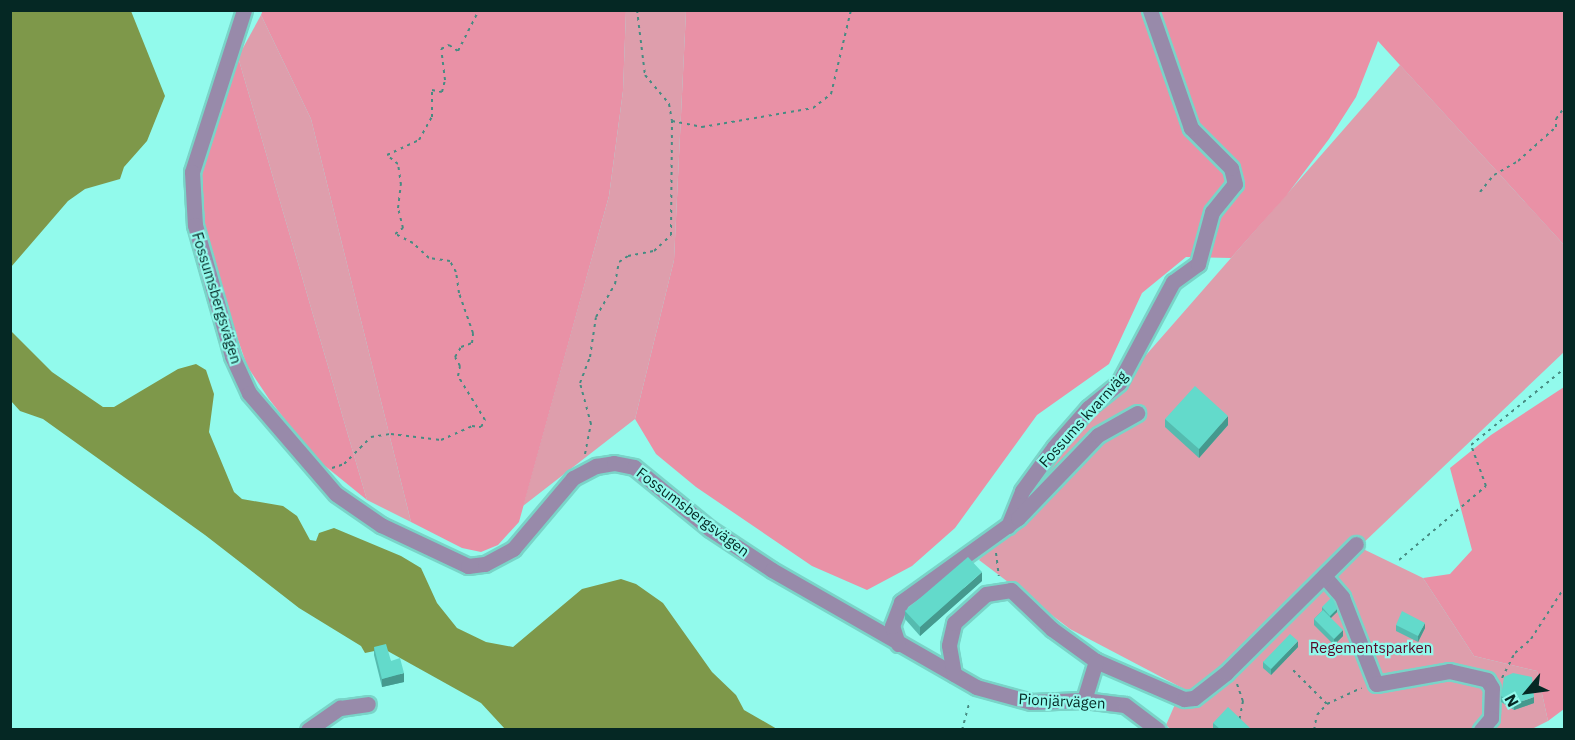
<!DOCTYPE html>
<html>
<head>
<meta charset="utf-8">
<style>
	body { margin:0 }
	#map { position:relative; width:1575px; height:740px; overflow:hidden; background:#92faec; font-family:"IBM Plex Sans",sans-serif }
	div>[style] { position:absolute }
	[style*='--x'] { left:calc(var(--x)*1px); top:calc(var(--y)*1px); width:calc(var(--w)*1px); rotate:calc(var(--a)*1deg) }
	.green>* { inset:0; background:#de9eac }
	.forest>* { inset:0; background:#e991a6 }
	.water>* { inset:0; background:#7e984a }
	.path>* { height:2px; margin-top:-1px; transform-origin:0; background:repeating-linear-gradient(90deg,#478b82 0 3px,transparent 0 7.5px) }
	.roads { filter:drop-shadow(2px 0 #79d4c8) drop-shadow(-2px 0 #79d4c8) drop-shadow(0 2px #79d4c8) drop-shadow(0 -2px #79d4c8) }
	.minor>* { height:15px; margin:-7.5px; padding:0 7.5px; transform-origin:7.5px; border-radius:7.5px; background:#988aaa }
	.wall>* { inset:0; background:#55bbaf }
	.shaded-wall>* { inset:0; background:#45998e }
	.building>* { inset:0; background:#63dacb }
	span { translate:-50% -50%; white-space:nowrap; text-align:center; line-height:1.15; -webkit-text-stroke:4.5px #92faec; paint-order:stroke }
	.street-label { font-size:15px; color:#052824 }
	.park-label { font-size:15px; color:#590a28 }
	.frame { position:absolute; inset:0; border:12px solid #052824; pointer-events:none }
	.north { position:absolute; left:1497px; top:662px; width:60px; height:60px; -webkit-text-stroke:4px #92faec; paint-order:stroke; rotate:241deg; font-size:16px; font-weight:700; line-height:24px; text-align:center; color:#052824 }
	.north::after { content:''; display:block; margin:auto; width:21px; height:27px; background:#052824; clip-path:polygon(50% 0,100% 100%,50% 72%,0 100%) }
</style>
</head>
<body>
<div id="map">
	<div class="green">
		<div style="clip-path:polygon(626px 11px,686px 11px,674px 260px,635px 419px,523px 506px,609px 196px,623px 91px)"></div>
		<div style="clip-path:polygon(261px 15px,311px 119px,411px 522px,367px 500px,238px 57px)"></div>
		<div style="clip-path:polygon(1400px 65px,1564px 245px,1564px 352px,1359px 547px,1423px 578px,1474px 656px,1537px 671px,1548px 721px,1532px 729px,1170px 729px,1166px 725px,1176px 702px,1185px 707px,1205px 700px,1070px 629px,979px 560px,1090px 419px)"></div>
	</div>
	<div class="forest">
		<div style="clip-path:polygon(263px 10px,626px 11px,623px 91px,609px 196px,519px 522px,498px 545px,481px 552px,462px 548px,411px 522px,311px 119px,261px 15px)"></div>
		<div style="clip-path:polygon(686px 11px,1564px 11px,1564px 245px,1378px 41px,1356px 97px,1329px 139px,1286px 196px,1231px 258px,1186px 257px,1142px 293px,1109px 364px,1037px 415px,955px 528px,912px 566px,867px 590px,812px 566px,696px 487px,656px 454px,635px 419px,674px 260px)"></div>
		<div style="clip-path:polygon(238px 57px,367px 500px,314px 457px,269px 399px,247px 366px,223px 296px,201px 212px,200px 184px,219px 98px)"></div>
		<div style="clip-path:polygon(1564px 387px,1564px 709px,1548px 721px,1537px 671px,1474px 656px,1423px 578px,1450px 574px,1472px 550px,1450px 468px,1491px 435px)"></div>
	</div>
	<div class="water">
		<div style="clip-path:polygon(11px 10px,131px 11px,165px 96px,147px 141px,124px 167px,120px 179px,85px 189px,68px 201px,11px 267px)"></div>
		<div style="clip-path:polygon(10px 330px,52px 372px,103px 407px,114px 407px,178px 369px,196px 364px,206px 370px,214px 394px,209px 432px,234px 492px,242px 499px,283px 506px,297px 516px,310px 540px,316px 541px,319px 533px,334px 528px,401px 556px,421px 568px,437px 603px,457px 628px,486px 642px,513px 647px,582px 589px,621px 579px,636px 584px,663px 603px,712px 672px,736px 695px,744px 710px,777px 729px,505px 729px,481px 703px,384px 649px,365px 653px,361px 646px,299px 608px,205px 535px,43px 419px,20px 411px,11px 401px)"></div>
	</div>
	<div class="path">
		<div style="--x:637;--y:10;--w:65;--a:83"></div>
		<div style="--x:645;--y:75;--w:38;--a:50"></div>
		<div style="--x:669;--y:104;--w:17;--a:80"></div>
		<div style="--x:1480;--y:192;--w:22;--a:-51"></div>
		<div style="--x:1494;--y:175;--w:28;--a:-30"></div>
		<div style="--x:1518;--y:161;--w:51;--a:-41.8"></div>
		<div style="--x:1556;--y:127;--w:8;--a:-90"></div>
		<div style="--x:1556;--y:119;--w:14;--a:-54"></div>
		<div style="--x:585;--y:454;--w:31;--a:-79"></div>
		<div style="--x:591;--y:424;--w:42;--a:-105"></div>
		<div style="--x:580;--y:383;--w:28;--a:-69"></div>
		<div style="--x:590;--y:357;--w:40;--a:-81.5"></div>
		<div style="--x:596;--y:317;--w:38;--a:-60"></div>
		<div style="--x:615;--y:284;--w:22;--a:-80"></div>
		<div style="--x:619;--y:262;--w:11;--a:-34"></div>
		<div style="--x:628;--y:256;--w:26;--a:-11"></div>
		<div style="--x:654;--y:251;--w:23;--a:-43"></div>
		<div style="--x:671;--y:235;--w:114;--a:-89.5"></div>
		<div style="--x:672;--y:121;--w:31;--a:11"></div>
		<div style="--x:702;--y:127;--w:113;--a:-9.7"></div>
		<div style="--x:813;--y:108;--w:23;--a:-38"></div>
		<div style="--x:831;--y:94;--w:86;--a:-76.6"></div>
		<div style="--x:332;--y:468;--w:13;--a:-18"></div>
		<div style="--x:344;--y:464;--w:38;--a:-45"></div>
		<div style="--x:371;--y:437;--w:20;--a:-9"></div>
		<div style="--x:391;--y:434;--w:50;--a:6.8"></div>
		<div style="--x:441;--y:440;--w:34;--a:-24"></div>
		<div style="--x:472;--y:426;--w:9;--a:6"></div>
		<div style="--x:481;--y:427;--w:8;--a:-60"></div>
		<div style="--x:485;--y:420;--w:52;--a:-121.5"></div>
		<div style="--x:458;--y:376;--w:10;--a:-79"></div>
		<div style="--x:460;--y:366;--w:10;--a:-119"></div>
		<div style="--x:455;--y:357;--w:12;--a:-59"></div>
		<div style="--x:461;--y:347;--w:12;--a:-20"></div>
		<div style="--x:472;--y:343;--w:10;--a:-84"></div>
		<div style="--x:473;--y:333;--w:42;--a:-109.3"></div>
		<div style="--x:459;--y:293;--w:21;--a:-98"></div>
		<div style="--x:456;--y:272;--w:13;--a:-119"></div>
		<div style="--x:450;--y:261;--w:21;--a:-172"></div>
		<div style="--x:429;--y:258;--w:22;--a:-137"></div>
		<div style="--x:413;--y:243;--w:20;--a:-153"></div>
		<div style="--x:395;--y:234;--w:10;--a:-37"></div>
		<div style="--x:403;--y:228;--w:21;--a:-104"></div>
		<div style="--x:398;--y:208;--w:23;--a:-83"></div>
		<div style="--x:401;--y:185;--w:21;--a:-98"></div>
		<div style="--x:398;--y:164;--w:14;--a:-141"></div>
		<div style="--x:387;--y:155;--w:35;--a:-25"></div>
		<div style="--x:419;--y:140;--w:26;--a:-61"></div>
		<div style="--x:432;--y:117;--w:27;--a:-90"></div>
		<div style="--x:432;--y:90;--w:10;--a:11"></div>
		<div style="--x:442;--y:92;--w:12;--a:-76"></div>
		<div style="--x:445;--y:80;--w:31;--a:-97"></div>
		<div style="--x:441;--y:49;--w:9;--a:-27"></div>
		<div style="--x:449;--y:45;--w:11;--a:34"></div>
		<div style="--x:458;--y:51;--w:46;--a:-62.9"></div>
		<div style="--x:996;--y:553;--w:23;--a:83"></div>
		<div style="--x:1399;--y:560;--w:114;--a:-40.4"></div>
		<div style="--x:1486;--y:486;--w:44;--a:-110.1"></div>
		<div style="--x:1471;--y:445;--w:120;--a:-39.3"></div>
		<div style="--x:1293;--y:670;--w:48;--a:45"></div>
		<div style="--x:1502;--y:678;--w:28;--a:-63"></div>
		<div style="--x:1515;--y:653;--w:21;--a:-41"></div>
		<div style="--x:1531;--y:639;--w:61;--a:-57.1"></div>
		<div style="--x:1237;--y:684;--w:18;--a:71"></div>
		<div style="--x:1243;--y:701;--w:20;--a:101"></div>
		<div style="--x:962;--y:730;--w:30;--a:-75"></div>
		<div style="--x:1314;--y:730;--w:15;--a:-79"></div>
		<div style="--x:1317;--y:715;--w:15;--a:-48"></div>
		<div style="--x:1327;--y:704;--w:38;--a:-25"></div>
	</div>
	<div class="roads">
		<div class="minor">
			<div style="--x:244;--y:10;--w:170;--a:107.8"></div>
			<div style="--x:192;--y:172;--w:53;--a:86.8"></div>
			<div style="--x:195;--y:225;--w:136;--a:74.2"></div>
			<div style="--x:232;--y:356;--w:41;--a:65.3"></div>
			<div style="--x:249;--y:393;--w:133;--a:49.3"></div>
			<div style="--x:336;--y:494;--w:55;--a:34.6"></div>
			<div style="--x:381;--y:525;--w:96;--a:25.2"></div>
			<div style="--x:468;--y:566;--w:17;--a:-7"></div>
			<div style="--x:485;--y:564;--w:32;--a:-28"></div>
			<div style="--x:513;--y:549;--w:93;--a:-49.8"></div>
			<div style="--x:573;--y:478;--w:26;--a:-28"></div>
			<div style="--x:596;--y:466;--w:18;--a:-9"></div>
			<div style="--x:614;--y:463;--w:20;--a:11"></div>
			<div style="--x:634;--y:467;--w:98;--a:39.2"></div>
			<div style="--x:710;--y:529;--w:74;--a:33.5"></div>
			<div style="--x:772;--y:570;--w:235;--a:29.8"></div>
			<div style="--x:976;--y:687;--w:57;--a:15.3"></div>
			<div style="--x:1031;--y:702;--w:53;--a:-2.2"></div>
			<div style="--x:1084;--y:700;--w:41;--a:7"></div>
			<div style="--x:1125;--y:705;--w:41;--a:37.1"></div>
			<div style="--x:1008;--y:526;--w:38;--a:-68"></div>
			<div style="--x:1022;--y:491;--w:54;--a:-54"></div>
			<div style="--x:1054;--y:447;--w:52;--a:-48.9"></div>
			<div style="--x:1088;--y:408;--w:40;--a:-39"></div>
			<div style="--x:1119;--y:383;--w:115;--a:-61.9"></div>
			<div style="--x:1173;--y:282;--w:31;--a:-36"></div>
			<div style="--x:1198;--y:264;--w:54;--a:-74.9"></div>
			<div style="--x:1212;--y:212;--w:36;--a:-51"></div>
			<div style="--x:1235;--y:184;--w:16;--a:-104"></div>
			<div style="--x:1231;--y:168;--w:57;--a:-135"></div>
			<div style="--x:1191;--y:128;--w:125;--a:-109.2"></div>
			<div style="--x:1324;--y:576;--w:28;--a:49"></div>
			<div style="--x:1342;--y:597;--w:93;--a:68.7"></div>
			<div style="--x:1376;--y:684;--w:74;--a:-10.1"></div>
			<div style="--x:1449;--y:671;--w:39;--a:13"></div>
			<div style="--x:1487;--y:680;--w:9;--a:58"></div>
			<div style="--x:1492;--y:688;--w:30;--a:92"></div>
			<div style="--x:1491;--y:718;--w:16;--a:130"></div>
			<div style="--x:898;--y:644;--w:19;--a:-108"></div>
			<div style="--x:892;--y:626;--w:26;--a:-69"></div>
			<div style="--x:901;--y:602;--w:144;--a:-35.7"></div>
			<div style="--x:1018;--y:518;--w:115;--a:-46.1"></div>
			<div style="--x:1098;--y:435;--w:45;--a:-29.4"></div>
			<div style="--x:954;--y:674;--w:29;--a:-100"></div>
			<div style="--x:949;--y:645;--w:23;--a:-77"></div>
			<div style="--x:954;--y:623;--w:43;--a:-42.2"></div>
			<div style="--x:986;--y:594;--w:25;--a:-9"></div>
			<div style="--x:1011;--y:590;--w:57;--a:43.6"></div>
			<div style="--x:1052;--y:629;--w:54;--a:36"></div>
			<div style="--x:1096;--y:661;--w:96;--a:23.4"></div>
			<div style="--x:1184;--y:699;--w:10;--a:-6"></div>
			<div style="--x:1194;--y:698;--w:41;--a:-38"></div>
			<div style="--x:1226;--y:673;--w:183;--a:-44.8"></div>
			<div style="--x:1084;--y:700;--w:41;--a:-72.9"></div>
			<div style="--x:308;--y:730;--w:39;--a:-35"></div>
			<div style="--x:340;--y:708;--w:28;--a:-8"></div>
		</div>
	</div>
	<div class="wall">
		<div style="clip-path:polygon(1165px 419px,1228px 425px,1199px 458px,1165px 427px)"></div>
		<div style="clip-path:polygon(982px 581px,920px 636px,905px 619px,905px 611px)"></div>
		<div style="clip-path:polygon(1322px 607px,1337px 612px,1330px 618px,1343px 636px,1334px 645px,1314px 625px,1314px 619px,1322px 611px)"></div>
		<div style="clip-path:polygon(1396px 625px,1425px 628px,1418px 642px,1396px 631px)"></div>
		<div style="clip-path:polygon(374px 647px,391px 661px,404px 682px,382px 687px,374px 655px)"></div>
		<div style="clip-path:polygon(1298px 647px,1271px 675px,1263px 668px,1263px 662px)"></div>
		<div style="clip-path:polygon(1501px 696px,1534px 703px,1514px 710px,1501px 702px)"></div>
		<div style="clip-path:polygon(1213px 723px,1251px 729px,1213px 729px)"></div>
	</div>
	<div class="shaded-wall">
		<div style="clip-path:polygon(1228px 416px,1228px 425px,1199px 458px,1199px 449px)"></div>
		<div style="clip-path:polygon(982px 572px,982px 581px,920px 636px,920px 627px)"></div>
		<div style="clip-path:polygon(1337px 609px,1337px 612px,1330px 619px,1330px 616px)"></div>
		<div style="clip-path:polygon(1425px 623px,1425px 628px,1418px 642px,1418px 636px)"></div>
		<div style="clip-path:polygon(1343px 630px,1343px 636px,1334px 645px,1334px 639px)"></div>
		<div style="clip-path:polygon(1298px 641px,1298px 647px,1271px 675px,1271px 669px)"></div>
		<div style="clip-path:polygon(404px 673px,404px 682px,382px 687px,382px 679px)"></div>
		<div style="clip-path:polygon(1534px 697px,1534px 703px,1514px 710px,1514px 704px)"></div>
	</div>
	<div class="building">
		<div style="clip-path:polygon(1195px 386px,1228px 416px,1199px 449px,1165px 419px)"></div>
		<div style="clip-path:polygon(968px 557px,982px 572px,920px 627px,905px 611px)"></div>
		<div style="clip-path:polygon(1332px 597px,1337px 609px,1330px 616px,1322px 607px)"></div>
		<div style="clip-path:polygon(1323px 610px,1343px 630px,1334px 639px,1314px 619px)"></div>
		<div style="clip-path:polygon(1402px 611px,1425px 623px,1418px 636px,1396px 625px)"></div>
		<div style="clip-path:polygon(1290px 634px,1298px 641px,1271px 669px,1263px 662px)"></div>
		<div style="clip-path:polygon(386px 644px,391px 661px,400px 658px,404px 673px,382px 679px,374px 647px)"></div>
		<div style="clip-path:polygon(1513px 673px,1532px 677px,1534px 697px,1514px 704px,1501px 696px,1504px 677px)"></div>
		<div style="clip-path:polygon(1228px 707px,1251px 729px,1220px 729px,1213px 723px)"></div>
	</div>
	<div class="street-label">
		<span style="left:217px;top:298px;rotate:73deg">Fossumsbergsvägen</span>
		<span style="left:1083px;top:419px;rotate:-48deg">Fossums kvarnväg</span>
		<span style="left:693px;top:512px;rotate:37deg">Fossumsbergsvägen</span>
		<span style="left:1062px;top:701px;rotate:3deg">Pionjärvägen</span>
	</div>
	<div class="park-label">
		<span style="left:1371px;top:648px">Regementsparken</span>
	</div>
	<div class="frame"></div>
	<div class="north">N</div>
</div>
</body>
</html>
